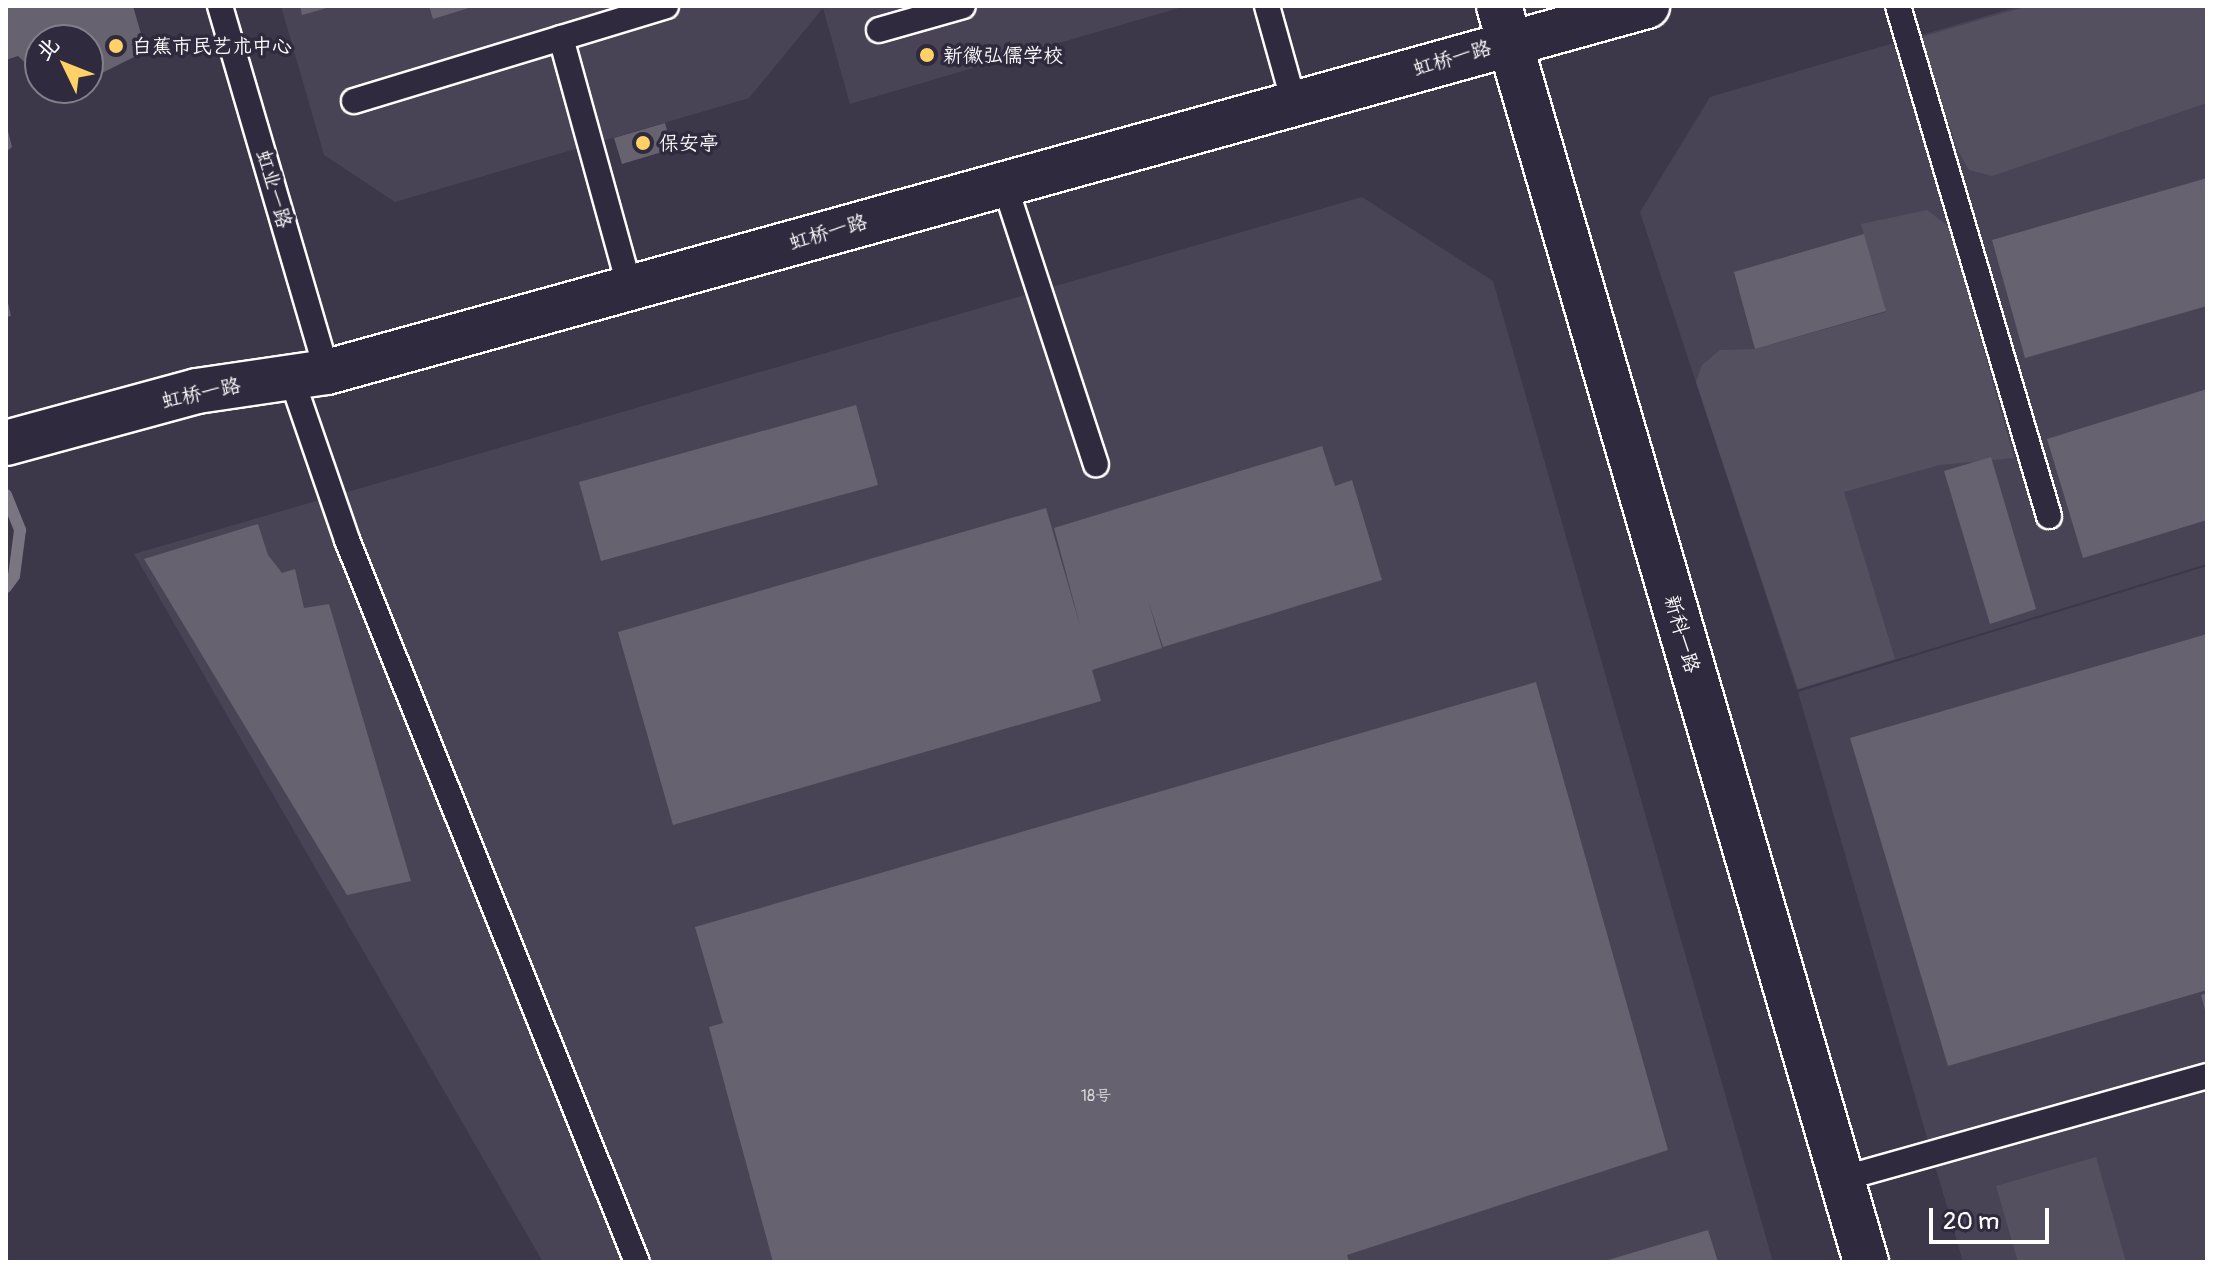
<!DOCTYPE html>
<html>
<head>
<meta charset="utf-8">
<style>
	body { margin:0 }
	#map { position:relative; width:2213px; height:1268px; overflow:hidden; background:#3c3749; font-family:Pangolin,"LXGW WenKai TC",sans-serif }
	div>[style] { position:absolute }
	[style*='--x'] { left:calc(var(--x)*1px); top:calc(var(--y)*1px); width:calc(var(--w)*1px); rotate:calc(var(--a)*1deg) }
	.built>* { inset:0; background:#494455 }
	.green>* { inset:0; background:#555060 }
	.stream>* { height:12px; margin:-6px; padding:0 6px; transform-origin:6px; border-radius:6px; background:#797682 }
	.building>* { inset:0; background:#666270 }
	.roads { filter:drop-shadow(2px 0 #fff) drop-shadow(-2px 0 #fff) drop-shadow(0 2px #fff) drop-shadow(0 -2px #fff) }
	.service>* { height:24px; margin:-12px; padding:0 12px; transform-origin:12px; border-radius:12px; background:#2f2a3d }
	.tertiary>* { height:44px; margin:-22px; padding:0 22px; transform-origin:22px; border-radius:22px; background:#2f2a3d }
	.dots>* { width:22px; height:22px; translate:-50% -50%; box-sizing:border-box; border:4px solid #2f2a3d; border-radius:50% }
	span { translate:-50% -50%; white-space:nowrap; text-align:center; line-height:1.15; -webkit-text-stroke:7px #2f2a3d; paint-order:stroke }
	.number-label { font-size:16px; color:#d9d8db }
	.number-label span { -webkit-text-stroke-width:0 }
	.poi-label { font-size:20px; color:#fff }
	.left { translate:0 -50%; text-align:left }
	.street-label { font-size:20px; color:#fff }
	.frame { position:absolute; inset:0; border:8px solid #fff; pointer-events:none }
	.north { position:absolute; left:24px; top:24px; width:80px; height:80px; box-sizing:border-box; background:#2f2a3d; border:2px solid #827f8b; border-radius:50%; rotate:313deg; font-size:22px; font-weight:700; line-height:32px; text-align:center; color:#fff }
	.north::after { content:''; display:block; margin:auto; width:28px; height:36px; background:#ffd166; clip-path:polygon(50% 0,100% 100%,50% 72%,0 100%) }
	.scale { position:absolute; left:1929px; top:1208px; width:120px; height:36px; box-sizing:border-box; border:4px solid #fff; border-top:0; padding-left:10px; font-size:24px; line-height:28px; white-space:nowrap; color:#fff; -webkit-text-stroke:6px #2f2a3d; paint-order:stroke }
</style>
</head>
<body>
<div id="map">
	<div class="built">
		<div style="clip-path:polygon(281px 6px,1186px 6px,850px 104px,823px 8px,749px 98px,395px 202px,324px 155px)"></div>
		<div style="clip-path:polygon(2020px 6px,2207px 6px,2207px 564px,1797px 690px,1640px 212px,1710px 97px)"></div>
		<div style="clip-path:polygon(1362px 197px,1493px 281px,1773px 1262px,543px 1262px,134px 554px)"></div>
		<div style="clip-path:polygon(2207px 566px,2207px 1262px,1963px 1262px,1798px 692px)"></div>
	</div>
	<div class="green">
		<div style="clip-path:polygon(2028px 6px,2207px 6px,2207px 103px,1992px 176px,1969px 170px,1957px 149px,1921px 37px)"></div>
		<div style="clip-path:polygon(1927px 210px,1949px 227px,2014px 458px,1939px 465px,1844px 492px,1895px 659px,1798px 689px,1696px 382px,1702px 365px,1720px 350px,1755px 349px,1886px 312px,1861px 224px)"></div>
		<div style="clip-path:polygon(2096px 1157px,2126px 1262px,2018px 1262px,1996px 1186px)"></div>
	</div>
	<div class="stream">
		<div style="--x:6;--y:495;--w:38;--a:68"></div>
		<div style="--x:20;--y:530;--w:46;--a:97.4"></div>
		<div style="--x:14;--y:576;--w:14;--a:126"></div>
	</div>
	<div class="building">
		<div style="clip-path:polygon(6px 6px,133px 6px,146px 51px,88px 80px,88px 40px,40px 40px,40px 77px,18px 56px,6px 60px)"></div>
		<div style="clip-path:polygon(300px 6px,329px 6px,330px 7px,302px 15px)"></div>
		<div style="clip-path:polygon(429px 6px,472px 6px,472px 7px,433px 19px)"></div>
		<div style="clip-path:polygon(51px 88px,72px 88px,58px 95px)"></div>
		<div style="clip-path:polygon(6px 123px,12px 147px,6px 152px)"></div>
		<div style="clip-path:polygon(665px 123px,672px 149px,622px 164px,614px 138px)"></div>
		<div style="clip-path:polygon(2207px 178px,2207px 306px,2025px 358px,1992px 240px)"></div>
		<div style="clip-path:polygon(1864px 234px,1886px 311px,1755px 349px,1734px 272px)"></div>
		<div style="clip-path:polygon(6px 294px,11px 316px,6px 317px)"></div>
		<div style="clip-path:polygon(2207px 389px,2207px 520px,2083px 558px,2047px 439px)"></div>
		<div style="clip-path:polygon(856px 405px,878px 485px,601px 561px,579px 482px)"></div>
		<div style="clip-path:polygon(1322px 446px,1335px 486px,1352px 480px,1382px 580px,1163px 647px,1148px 600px,1162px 648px,1092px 670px,1101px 701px,673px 825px,618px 632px,1046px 508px,1081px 629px,1054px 528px)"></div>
		<div style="clip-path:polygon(1991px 457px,2036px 609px,1990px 624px,1944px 471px)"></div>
		<div style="clip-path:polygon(258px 524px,268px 555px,282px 573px,295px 569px,304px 608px,329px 604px,411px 881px,347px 895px,144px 559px)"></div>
		<div style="clip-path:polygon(2207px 634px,2207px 990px,1948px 1066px,1850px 738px)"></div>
		<div style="clip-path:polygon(1536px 682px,1668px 1150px,1347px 1255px,1349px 1262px,773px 1262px,709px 1027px,723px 1023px,695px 927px)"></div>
		<div style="clip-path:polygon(2207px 993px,2207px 1014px,2206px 1014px,2201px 995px)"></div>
		<div style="clip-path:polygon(1708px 1230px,1718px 1262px,1605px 1262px,1605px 1261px)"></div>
	</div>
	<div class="roads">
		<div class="service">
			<div style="--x:220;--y:6;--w:381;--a:73.7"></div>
			<div style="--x:1267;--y:6;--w:101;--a:74.4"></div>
			<div style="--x:1898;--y:6;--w:532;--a:73.51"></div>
			<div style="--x:879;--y:30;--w:87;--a:-15.9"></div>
			<div style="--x:561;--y:38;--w:259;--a:74.6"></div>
			<div style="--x:354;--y:101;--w:326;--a:-16.9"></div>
			<div style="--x:1004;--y:183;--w:296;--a:71.9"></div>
			<div style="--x:291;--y:377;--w:172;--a:71"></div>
			<div style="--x:347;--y:540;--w:778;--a:68.12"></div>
			<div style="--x:1841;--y:1179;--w:380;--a:-15.7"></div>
		</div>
		<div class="tertiary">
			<div style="--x:1499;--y:6;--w:1309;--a:73.71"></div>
			<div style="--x:6;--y:443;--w:198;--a:-15.2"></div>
			<div style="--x:197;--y:391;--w:131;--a:-8.3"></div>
			<div style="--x:327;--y:372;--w:1370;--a:-15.5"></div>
		</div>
	</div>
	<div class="dots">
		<div style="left:116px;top:46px;background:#ffd166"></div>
		<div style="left:927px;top:55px;background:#ffd166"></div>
		<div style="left:643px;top:143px;background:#ffd166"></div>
	</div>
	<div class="number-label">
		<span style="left:1096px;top:1096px">18号</span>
	</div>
	<div class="poi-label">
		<span class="left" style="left:132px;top:46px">白蕉市民艺术中心</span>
		<span class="left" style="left:943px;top:55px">新徽弘儒学校</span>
		<span class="left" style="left:659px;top:143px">保安亭</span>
	</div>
	<div class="street-label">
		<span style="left:1452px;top:58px;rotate:-16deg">虹桥一路</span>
		<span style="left:274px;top:189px;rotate:74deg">虹业一路</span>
		<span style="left:828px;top:232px;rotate:-16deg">虹桥一路</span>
		<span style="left:201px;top:393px;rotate:-12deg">虹桥一路</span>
		<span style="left:1682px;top:634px;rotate:74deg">新科一路</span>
	</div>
	<div class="frame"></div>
	<div class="north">北</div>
	<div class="scale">20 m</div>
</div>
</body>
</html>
